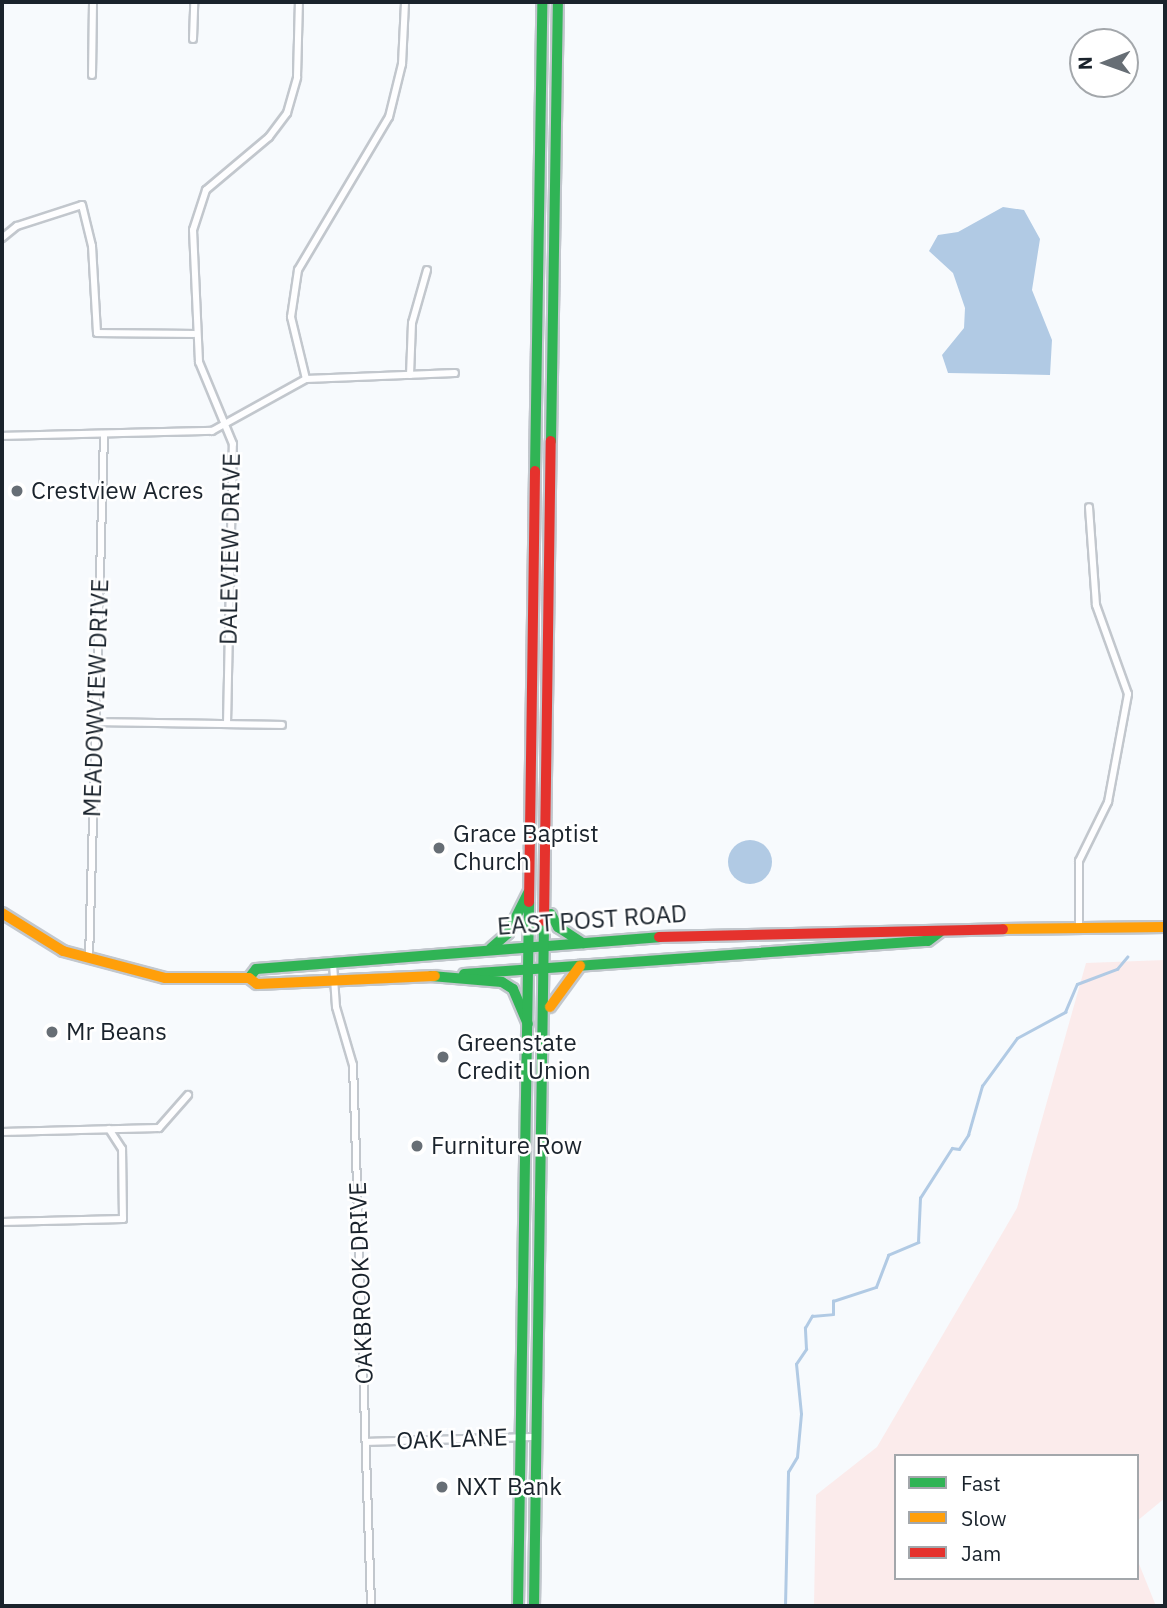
<!DOCTYPE html>
<html>
<head>
<meta charset="utf-8">
<style>
	body { margin:0 }
	#map { position:relative; width:1167px; height:1608px; overflow:hidden; background:#f7fafd; font-family:"IBM Plex Sans",sans-serif }
	div>[style] { position:absolute }
	[style*='--x'] { left:calc(var(--x)*1px); top:calc(var(--y)*1px); width:calc(var(--w)*1px); rotate:calc(var(--a)*1deg) }
	.green>* { inset:0; background:#fbebeb }
	.water>* { inset:0; background:#b1cae4 }
	.round { border-radius:50% }
	.stream>* { height:2.5px; margin:-1.25px; padding:0 1.25px; transform-origin:1.25px; border-radius:1.25px; background:#b1cae4 }
	.roads { filter:drop-shadow(2px 0 #c2c7cd) drop-shadow(-2px 0 #c2c7cd) drop-shadow(0 2px #c2c7cd) drop-shadow(0 -2px #c2c7cd) }
	.street>* { height:6px; margin:-3px; padding:0 3px; transform-origin:3px; border-radius:3px; background:#fefeff }
	.fast>* { height:10px; margin:-5px; padding:0 5px; transform-origin:5px; border-radius:5px; background:#30b455 }
	.slow>* { height:10px; margin:-5px; padding:0 5px; transform-origin:5px; border-radius:5px; background:#ff9f0a }
	.jam>* { height:10px; margin:-5px; padding:0 5px; transform-origin:5px; border-radius:5px; background:#e5322d }
	.dots>* { width:19px; height:19px; translate:-50% -50%; box-sizing:border-box; border:4px solid #fff; border-radius:50% }
	span { translate:-50% -50%; white-space:nowrap; text-align:center; line-height:1.15; -webkit-text-stroke:5px #fff; paint-order:stroke }
	.poi-label { font-size:24px; color:#1a232c }
	.left { translate:0 -50%; text-align:left }
	.street-label { font-size:24px; color:#1a232c }
	.frame { position:absolute; inset:0; border:4px solid #1a232c; pointer-events:none }
	.legend { position:absolute; left:894px; top:1454px; width:245px; height:126px; box-sizing:border-box; background:#fff; border:2px solid #a3a7ab; margin:0; padding:9px 12px; list-style:none; font-size:21px; color:#1a232c }
	.legend li { display:flex; align-items:center; gap:14px; height:35px }
	.legend b { width:35px; border:2px solid #a3a7ab }
	.north { position:absolute; left:1069px; top:28px; width:70px; height:70px; box-sizing:border-box; background:#fff; border:2px solid #a3a7ab; border-radius:50%; rotate:269deg; font-size:19px; font-weight:700; line-height:28px; text-align:center; color:#1a232c }
	.north::after { content:''; display:block; margin:auto; width:24px; height:32px; background:#676e75; clip-path:polygon(50% 0,100% 100%,50% 72%,0 100%) }
</style>
</head>
<body>
<div id="map">
	<div class="green">
		<div style="clip-path:polygon(1165px 960px,1165px 1498px,1137px 1521px,1137px 1456px,896px 1456px,896px 1578px,1137px 1578px,1137px 1559px,1156px 1606px,814px 1606px,816px 1495px,877px 1447px,1017px 1208px,1086px 963px)"></div>
	</div>
	<div class="water">
		<div style="clip-path:polygon(1003px 207px,1024px 210px,1040px 239px,1032px 290px,1052px 340px,1050px 375px,948px 373px,942px 355px,964px 328px,965px 308px,953px 273px,929px 251px,938px 235px,958px 232px)"></div>
		<div class="round" style="left:728px;top:840px;width:44px;height:44px"></div>
	</div>
	<div class="stream">
		<div style="--x:785;--y:1606;--w:134;--a:-88.7"></div>
		<div style="--x:788;--y:1472;--w:17;--a:-59"></div>
		<div style="--x:797;--y:1457;--w:43;--a:-84.7"></div>
		<div style="--x:801;--y:1414;--w:50;--a:-95.7"></div>
		<div style="--x:796;--y:1364;--w:18;--a:-56"></div>
		<div style="--x:806;--y:1349;--w:21;--a:-93"></div>
		<div style="--x:805;--y:1328;--w:14;--a:-60"></div>
		<div style="--x:812;--y:1316;--w:21;--a:-5"></div>
		<div style="--x:833;--y:1314;--w:13;--a:-90"></div>
		<div style="--x:833;--y:1301;--w:45;--a:-18"></div>
		<div style="--x:876;--y:1287;--w:34;--a:-69"></div>
		<div style="--x:888;--y:1255;--w:33;--a:-23"></div>
		<div style="--x:918;--y:1242;--w:44;--a:-87.4"></div>
		<div style="--x:920;--y:1198;--w:59;--a:-57.4"></div>
		<div style="--x:952;--y:1148;--w:7;--a:8"></div>
		<div style="--x:959;--y:1149;--w:17;--a:-57"></div>
		<div style="--x:968;--y:1135;--w:51;--a:-74.1"></div>
		<div style="--x:982;--y:1086;--w:59;--a:-53.9"></div>
		<div style="--x:1017;--y:1038;--w:55;--a:-28.4"></div>
		<div style="--x:1065;--y:1012;--w:30;--a:-67"></div>
		<div style="--x:1077;--y:984;--w:43;--a:-20.6"></div>
		<div style="--x:1117;--y:969;--w:16;--a:-50"></div>
	</div>
	<div class="roads">
		<div class="street">
			<div style="--x:193;--y:39;--w:37;--a:-88"></div>
			<div style="--x:92;--y:75;--w:73;--a:-89.2"></div>
			<div style="--x:2;--y:238;--w:19;--a:-39"></div>
			<div style="--x:17;--y:226;--w:68;--a:-17.9"></div>
			<div style="--x:82;--y:205;--w:42;--a:76.3"></div>
			<div style="--x:92;--y:246;--w:87;--a:86.7"></div>
			<div style="--x:97;--y:333;--w:97;--a:0.6"></div>
			<div style="--x:410;--y:375;--w:52;--a:-87.8"></div>
			<div style="--x:412;--y:323;--w:55;--a:-74.2"></div>
			<div style="--x:306;--y:379;--w:64;--a:-103.6"></div>
			<div style="--x:291;--y:317;--w:48;--a:-81.5"></div>
			<div style="--x:298;--y:270;--w:178;--a:-59.3"></div>
			<div style="--x:389;--y:117;--w:55;--a:-76.2"></div>
			<div style="--x:402;--y:64;--w:62;--a:-87.2"></div>
			<div style="--x:2;--y:436;--w:210;--a:-1.4"></div>
			<div style="--x:212;--y:431;--w:107;--a:-29"></div>
			<div style="--x:306;--y:379;--w:149;--a:-2.3"></div>
			<div style="--x:96;--y:722;--w:186;--a:0.9"></div>
			<div style="--x:227;--y:724;--w:280;--a:-88.8"></div>
			<div style="--x:233;--y:444;--w:89;--a:-112.5"></div>
			<div style="--x:199;--y:362;--w:132;--a:-92.6"></div>
			<div style="--x:193;--y:230;--w:42;--a:-72"></div>
			<div style="--x:206;--y:190;--w:82;--a:-40.1"></div>
			<div style="--x:269;--y:137;--w:30;--a:-53"></div>
			<div style="--x:287;--y:113;--w:37;--a:-74"></div>
			<div style="--x:297;--y:77;--w:75;--a:-88.5"></div>
			<div style="--x:1079;--y:928;--w:67;--a:-90"></div>
			<div style="--x:1079;--y:861;--w:66;--a:-63.8"></div>
			<div style="--x:1108;--y:802;--w:110;--a:-79.5"></div>
			<div style="--x:1128;--y:694;--w:95;--a:-109.8"></div>
			<div style="--x:1096;--y:605;--w:98;--a:-94.1"></div>
			<div style="--x:89;--y:959;--w:525;--a:-88.36"></div>
			<div style="--x:333;--y:964;--w:43;--a:86"></div>
			<div style="--x:336;--y:1007;--w:60;--a:73.7"></div>
			<div style="--x:353;--y:1065;--w:541;--a:88.09"></div>
			<div style="--x:2;--y:1132;--w:157;--a:-1.5"></div>
			<div style="--x:159;--y:1128;--w:44;--a:-48.7"></div>
			<div style="--x:2;--y:1222;--w:121;--a:-1.4"></div>
			<div style="--x:123;--y:1219;--w:70;--a:-90.8"></div>
			<div style="--x:122;--y:1149;--w:24;--a:-123"></div>
			<div style="--x:367;--y:1442;--w:170;--a:-1.7"></div>
		</div>
		<div class="fast">
			<div style="--x:551;--y:441;--w:439;--a:-89.1"></div>
			<div style="--x:535;--y:471;--w:469;--a:-89.1"></div>
			<div style="--x:551;--y:914;--w:15;--a:62"></div>
			<div style="--x:558;--y:927;--w:30;--a:33"></div>
			<div style="--x:491;--y:948;--w:23;--a:-41"></div>
			<div style="--x:508;--y:933;--w:45;--a:-63.4"></div>
			<div style="--x:464;--y:974;--w:465;--a:-4.1"></div>
			<div style="--x:928;--y:941;--w:15;--a:-37"></div>
			<div style="--x:431;--y:976;--w:71;--a:4.8"></div>
			<div style="--x:502;--y:982;--w:13;--a:32"></div>
			<div style="--x:513;--y:989;--w:38;--a:67"></div>
			<div style="--x:249;--y:978;--w:11;--a:-52"></div>
			<div style="--x:256;--y:969;--w:404;--a:-4.5"></div>
			<div style="--x:518;--y:1606;--w:704;--a:-89.1"></div>
			<div style="--x:534;--y:1606;--w:685;--a:-89.16"></div>
		</div>
		<div class="slow">
			<div style="--x:2;--y:913;--w:72;--a:31.9"></div>
			<div style="--x:63;--y:951;--w:106;--a:14.8"></div>
			<div style="--x:165;--y:978;--w:84;--a:0"></div>
			<div style="--x:249;--y:978;--w:10;--a:37"></div>
			<div style="--x:257;--y:984;--w:178;--a:-2.6"></div>
			<div style="--x:1003;--y:929;--w:162;--a:-0.7"></div>
			<div style="--x:550;--y:1007;--w:51;--a:-53.8"></div>
		</div>
		<div class="jam">
			<div style="--x:529;--y:902;--w:431;--a:-89.2"></div>
			<div style="--x:544;--y:921;--w:480;--a:-89.2"></div>
			<div style="--x:659;--y:937;--w:344;--a:-1.3"></div>
		</div>
	</div>
	<div class="dots">
		<div style="left:17px;top:491px;background:#676e75"></div>
		<div style="left:439px;top:848px;background:#676e75"></div>
		<div style="left:52px;top:1032px;background:#676e75"></div>
		<div style="left:443px;top:1057px;background:#676e75"></div>
		<div style="left:417px;top:1146px;background:#676e75"></div>
		<div style="left:442px;top:1487px;background:#676e75"></div>
	</div>
	<div class="poi-label">
		<span class="left" style="left:31px;top:491px">Crestview Acres</span>
		<span class="left" style="left:453px;top:848px">Grace Baptist<br>Church</span>
		<span class="left" style="left:66px;top:1032px">Mr Beans</span>
		<span class="left" style="left:457px;top:1057px">Greenstate<br>Credit Union</span>
		<span class="left" style="left:431px;top:1146px">Furniture Row</span>
		<span class="left" style="left:456px;top:1487px">NXT Bank</span>
	</div>
	<div class="street-label">
		<span style="left:230px;top:549px;rotate:-89deg">DALEVIEW DRIVE</span>
		<span style="left:96px;top:698px;rotate:-88deg">MEADOWVIEW DRIVE</span>
		<span style="left:592px;top:920px;rotate:-4deg">EAST POST ROAD</span>
		<span style="left:361px;top:1283px;rotate:-92deg">OAKBROOK DRIVE</span>
		<span style="left:452px;top:1439px;rotate:-2deg">OAK LANE</span>
	</div>
	<div class="frame"></div>
	<ul class="legend">
	<li><b style="height:9px;background:#30b455"></b>Fast</li>
	<li><b style="height:9px;background:#ff9f0a"></b>Slow</li>
	<li><b style="height:9px;background:#e5322d"></b>Jam</li>
	</ul>
	<div class="north">N</div>
</div>
</body>
</html>
